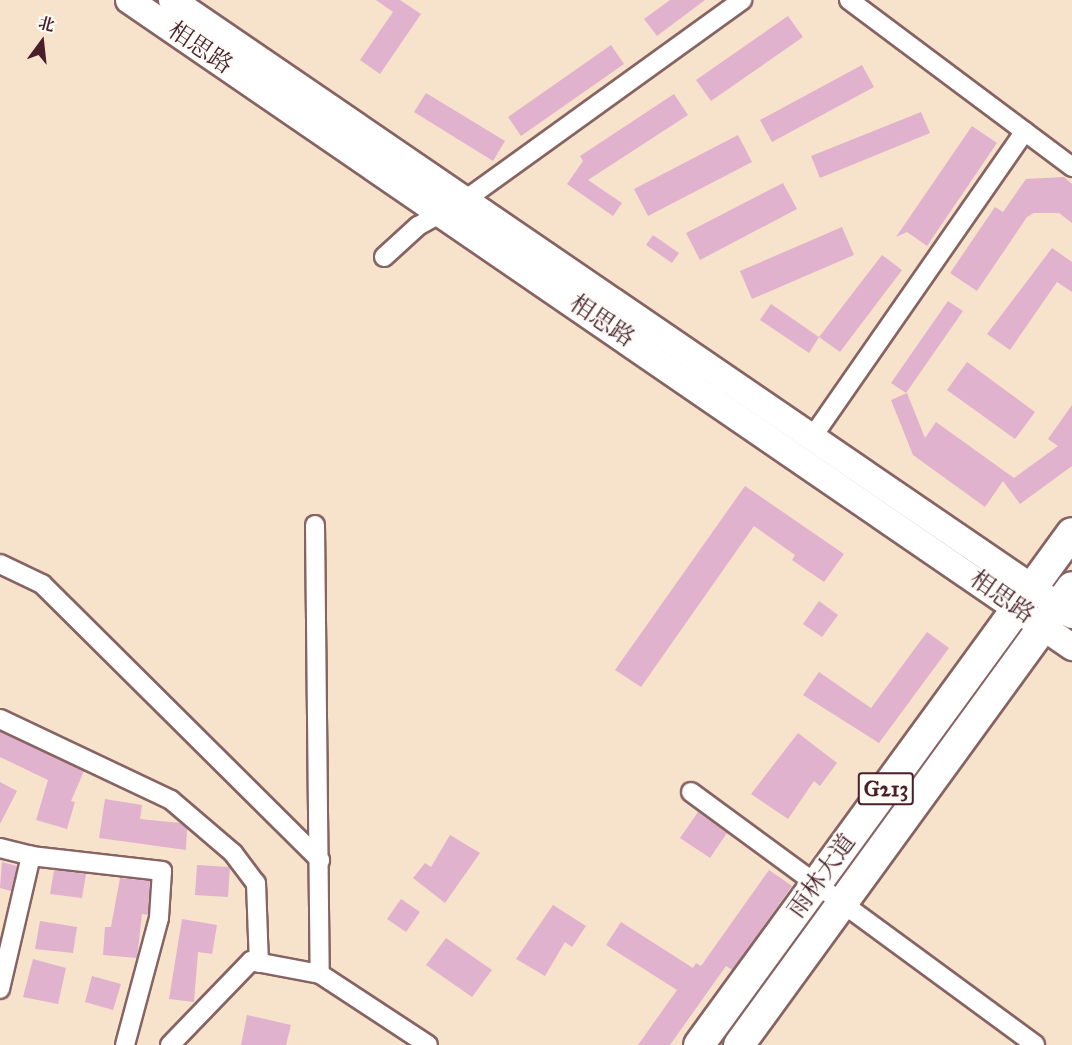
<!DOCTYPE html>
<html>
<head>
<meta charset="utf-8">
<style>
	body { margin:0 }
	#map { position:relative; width:1072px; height:1045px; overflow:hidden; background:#f7e3cc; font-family:"IM FELL Great Primer","Noto Serif SC",serif }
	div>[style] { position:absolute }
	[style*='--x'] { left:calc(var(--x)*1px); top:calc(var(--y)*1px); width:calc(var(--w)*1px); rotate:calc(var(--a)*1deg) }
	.building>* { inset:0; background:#e0b2cd }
	.roads { filter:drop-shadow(2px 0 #876463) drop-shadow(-2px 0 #876463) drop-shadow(0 2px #876463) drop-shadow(0 -2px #876463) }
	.minor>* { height:18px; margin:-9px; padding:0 9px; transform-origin:9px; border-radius:9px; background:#fff }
	.secondary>* { height:26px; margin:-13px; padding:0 13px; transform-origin:13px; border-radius:13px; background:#fff }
	.trunk>* { height:30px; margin:-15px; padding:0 15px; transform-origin:15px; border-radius:15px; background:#fff }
	span { translate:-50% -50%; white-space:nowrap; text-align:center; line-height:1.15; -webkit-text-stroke:4.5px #fdfcf7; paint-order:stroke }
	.shield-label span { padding:2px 4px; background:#fdfcf7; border:2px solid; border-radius:4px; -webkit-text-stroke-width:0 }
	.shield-label { font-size:22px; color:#4a1f2b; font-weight:700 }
	.street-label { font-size:24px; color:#4a1f2b }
	.north { position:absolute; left:12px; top:12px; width:60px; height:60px; -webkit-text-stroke:4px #fdfcf7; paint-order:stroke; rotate:15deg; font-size:16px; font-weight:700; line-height:24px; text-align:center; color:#4a1f2b }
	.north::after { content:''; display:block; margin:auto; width:21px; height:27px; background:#4a1f2b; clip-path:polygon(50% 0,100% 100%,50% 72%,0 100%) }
</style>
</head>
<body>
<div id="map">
	<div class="building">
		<div style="clip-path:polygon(376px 0,400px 0,421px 14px,380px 74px,360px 60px,393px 12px)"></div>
		<div style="clip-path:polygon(670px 0,705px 0,657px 36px,644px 19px)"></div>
		<div style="clip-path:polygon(788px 16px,803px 37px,711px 101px,696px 80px)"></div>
		<div style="clip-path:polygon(611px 45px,624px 64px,521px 136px,508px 117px)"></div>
		<div style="clip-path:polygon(862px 65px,874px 87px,772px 142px,760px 120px)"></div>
		<div style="clip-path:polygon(426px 93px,505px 141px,493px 161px,414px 112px)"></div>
		<div style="clip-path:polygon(674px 94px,688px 115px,588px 180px,622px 203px,613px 216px,567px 184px,583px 161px,580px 156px)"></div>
		<div style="clip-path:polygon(921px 112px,930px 133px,820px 178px,811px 156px)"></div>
		<div style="clip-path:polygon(972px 126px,997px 143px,927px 246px,907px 232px,896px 237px)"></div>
		<div style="clip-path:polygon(738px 135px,752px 162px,648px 216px,634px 189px)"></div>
		<div style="clip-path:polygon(1064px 177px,1072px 184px,1072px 223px,1059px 213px,1034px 213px,1027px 217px,977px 291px,950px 273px,995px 207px,1003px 212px,1026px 179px)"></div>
		<div style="clip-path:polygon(783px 183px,797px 209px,700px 260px,686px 233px)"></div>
		<div style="clip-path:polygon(842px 227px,854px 255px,752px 299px,740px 271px)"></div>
		<div style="clip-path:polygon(653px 235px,679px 253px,672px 263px,646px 245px)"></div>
		<div style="clip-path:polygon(1052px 248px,1072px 262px,1072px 292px,1057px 282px,1010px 350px,987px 334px)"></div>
		<div style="clip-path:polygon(882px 255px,902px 270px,840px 352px,819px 337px)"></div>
		<div style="clip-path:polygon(948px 301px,963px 311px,906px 393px,891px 383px)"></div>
		<div style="clip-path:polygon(771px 304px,819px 337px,809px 353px,760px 320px)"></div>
		<div style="clip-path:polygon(967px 362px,1035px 412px,1015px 439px,947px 390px)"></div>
		<div style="clip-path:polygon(907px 393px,925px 438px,936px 422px,1014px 478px,1058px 446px,1048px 439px,1072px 405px,1072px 466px,1020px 504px,1003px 481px,985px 507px,913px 455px,891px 400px)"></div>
		<div style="clip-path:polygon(745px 486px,844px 554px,824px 582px,792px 560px,795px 555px,754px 526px,641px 687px,615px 670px)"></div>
		<div style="clip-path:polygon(819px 601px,838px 615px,822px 637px,803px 624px)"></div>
		<div style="clip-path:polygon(927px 632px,949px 648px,879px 743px,803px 695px,819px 672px,871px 708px)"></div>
		<div style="clip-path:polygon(0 731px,84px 771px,71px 801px,75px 802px,67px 829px,36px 820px,48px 780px,0 757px)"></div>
		<div style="clip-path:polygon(798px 733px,837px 763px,820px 786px,814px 781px,788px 819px,751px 794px)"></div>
		<div style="clip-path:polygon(0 782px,17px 791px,0 824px)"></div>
		<div style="clip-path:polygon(105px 799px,142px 805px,140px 819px,180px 823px,187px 829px,186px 850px,99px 838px)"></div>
		<div style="clip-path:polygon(698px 812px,727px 833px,710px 858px,680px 838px)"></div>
		<div style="clip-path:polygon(450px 835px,480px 853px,445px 903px,413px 878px,425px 863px,431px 867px)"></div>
		<div style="clip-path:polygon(2px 862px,17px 866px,11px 891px,0 888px)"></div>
		<div style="clip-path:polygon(197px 865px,230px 867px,228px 897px,195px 895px)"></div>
		<div style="clip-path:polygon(54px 870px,86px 874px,82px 898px,50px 894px)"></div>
		<div style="clip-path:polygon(769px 870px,792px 886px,732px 970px,726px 966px,670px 1045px,638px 1045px,677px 990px,606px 945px,621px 922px,693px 968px,696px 963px,701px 966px)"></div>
		<div style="clip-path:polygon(120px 878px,150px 881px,148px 915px,142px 914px,137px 958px,103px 955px,105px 927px,111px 927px)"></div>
		<div style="clip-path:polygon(401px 899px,420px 912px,406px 932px,387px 919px)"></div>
		<div style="clip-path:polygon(553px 905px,586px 926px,572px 947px,565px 942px,545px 976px,516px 959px)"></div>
		<div style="clip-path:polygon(182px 919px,217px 925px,212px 954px,198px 952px,194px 1002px,169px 999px)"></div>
		<div style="clip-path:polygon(40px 921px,77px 927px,73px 953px,35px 949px)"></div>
		<div style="clip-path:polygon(446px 938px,492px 970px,472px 997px,426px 965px)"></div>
		<div style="clip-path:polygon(33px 959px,66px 968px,58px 1004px,23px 997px)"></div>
		<div style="clip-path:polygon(92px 976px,121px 984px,113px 1010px,85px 1002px)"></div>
		<div style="clip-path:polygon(247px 1015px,291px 1025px,286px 1045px,241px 1045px)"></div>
	</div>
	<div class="roads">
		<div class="minor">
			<div style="--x:849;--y:0;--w:279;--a:36.8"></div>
			<div style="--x:384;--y:257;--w:46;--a:-42.4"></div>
			<div style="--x:418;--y:226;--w:54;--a:-29"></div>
			<div style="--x:465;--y:200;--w:342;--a:-35.8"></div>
			<div style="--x:813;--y:436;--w:371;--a:-55.2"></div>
			<div style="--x:315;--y:525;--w:449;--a:89.4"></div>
			<div style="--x:0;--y:564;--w:47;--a:25.5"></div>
			<div style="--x:42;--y:584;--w:392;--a:44.8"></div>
			<div style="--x:0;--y:719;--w:189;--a:25.3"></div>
			<div style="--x:171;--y:800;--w:82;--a:40.5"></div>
			<div style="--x:233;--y:853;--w:38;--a:53"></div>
			<div style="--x:256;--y:883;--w:80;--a:87.9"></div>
			<div style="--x:691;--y:792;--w:427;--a:36.3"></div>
			<div style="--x:0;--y:848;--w:32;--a:14"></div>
			<div style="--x:0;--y:989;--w:137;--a:-76.9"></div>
			<div style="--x:31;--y:856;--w:132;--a:6.5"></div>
			<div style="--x:162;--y:871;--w:47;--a:93.7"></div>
			<div style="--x:159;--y:918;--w:131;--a:105"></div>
			<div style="--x:170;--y:1045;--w:117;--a:-46"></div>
			<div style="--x:251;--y:961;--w:70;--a:10.7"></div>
			<div style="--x:320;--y:974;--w:129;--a:33.3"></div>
		</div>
		<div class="secondary">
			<div style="--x:129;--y:0;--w:1144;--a:34.45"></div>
			<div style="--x:172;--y:0;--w:1090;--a:34.35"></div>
		</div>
		<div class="trunk">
			<div style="--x:699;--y:1045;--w:633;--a:-53.93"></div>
			<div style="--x:739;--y:1045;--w:566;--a:-53.98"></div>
		</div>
	</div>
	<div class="shield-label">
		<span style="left:886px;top:789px">G213</span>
	</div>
	<div class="street-label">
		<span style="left:200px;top:48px;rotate:34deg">相思路</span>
		<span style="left:602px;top:321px;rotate:34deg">相思路</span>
		<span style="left:1002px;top:597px;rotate:35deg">相思路</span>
		<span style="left:822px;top:876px;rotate:-54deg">雨林大道</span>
	</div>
	<div class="north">北</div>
</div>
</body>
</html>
